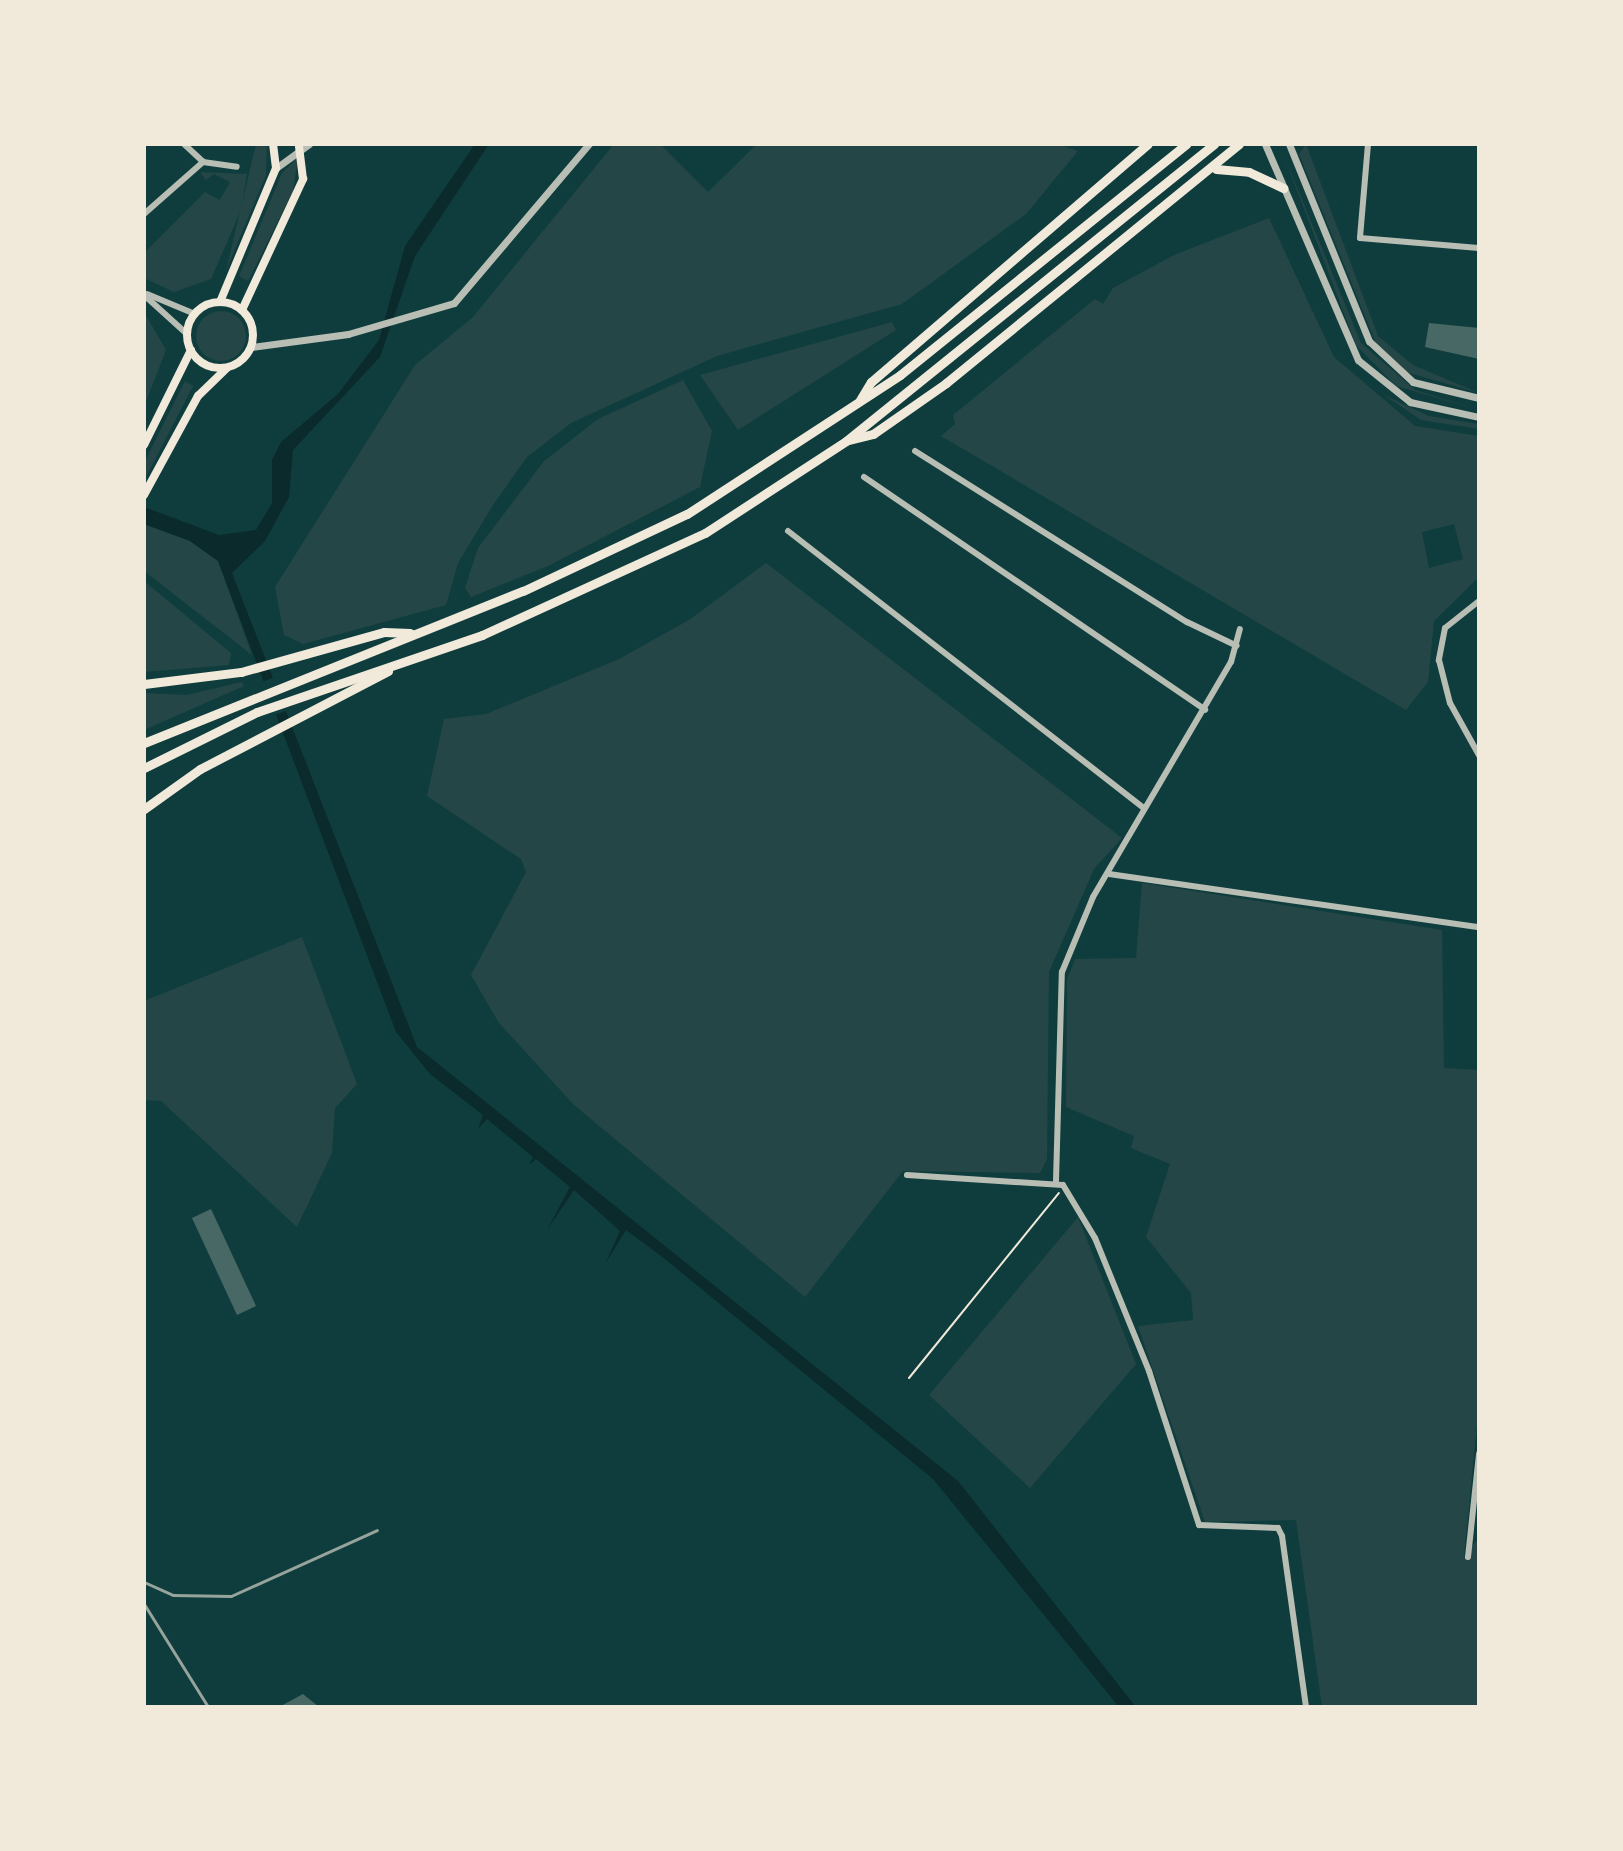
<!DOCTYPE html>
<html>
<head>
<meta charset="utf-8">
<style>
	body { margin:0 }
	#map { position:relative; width:1623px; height:1851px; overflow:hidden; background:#0f3d3e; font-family:"IBM Plex Sans",sans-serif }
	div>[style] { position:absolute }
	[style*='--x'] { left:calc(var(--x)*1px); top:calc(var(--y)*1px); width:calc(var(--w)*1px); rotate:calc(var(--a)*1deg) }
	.green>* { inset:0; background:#244646 }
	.round { border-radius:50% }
	.water>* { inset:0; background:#0a2a2b }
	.pier>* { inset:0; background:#0f3d3e }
	.building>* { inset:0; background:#486865 }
	.path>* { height:2px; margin:-1px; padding:0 1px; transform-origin:1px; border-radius:1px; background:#f1e9da }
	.minor>* { height:6px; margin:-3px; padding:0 3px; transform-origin:3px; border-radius:3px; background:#b8beb3 }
	.tertiary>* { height:7px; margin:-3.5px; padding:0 3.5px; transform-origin:3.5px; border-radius:3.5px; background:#b8beb3 }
	.secondary>* { height:8px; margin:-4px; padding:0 4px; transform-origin:4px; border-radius:4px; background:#f1e9da }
	.secondary>.ring { margin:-4px; padding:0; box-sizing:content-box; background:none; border:8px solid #f1e9da; border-radius:50% }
	.primary>* { height:9px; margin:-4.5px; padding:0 4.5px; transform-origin:4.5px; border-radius:4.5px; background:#f1e9da }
	.rail>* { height:3px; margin:-1.5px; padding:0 1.5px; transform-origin:1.5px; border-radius:1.5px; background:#97a49c }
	span { translate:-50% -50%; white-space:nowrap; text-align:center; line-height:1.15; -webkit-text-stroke:6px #f1e9da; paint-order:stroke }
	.frame { position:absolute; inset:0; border:146px solid #f1e9da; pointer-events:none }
</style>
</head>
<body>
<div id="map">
	<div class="green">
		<div style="clip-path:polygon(256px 144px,267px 144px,266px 175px,226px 271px)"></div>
		<div style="clip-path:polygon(614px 144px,660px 144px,708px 192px,757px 144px,1058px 144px,1078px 151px,1026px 214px,902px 304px,717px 356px,571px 423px,527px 457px,493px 505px,458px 563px,446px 605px,303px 644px,284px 635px,275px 587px,415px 365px,473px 317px)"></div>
		<div style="clip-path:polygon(1306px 144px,1378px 336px,1413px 365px,1479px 393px,1406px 372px,1376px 343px,1299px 154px)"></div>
		<div style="clip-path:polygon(1282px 151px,1361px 343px,1415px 390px,1479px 410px,1396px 386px,1356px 345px)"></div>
		<div style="clip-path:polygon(298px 157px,293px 191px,248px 281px,239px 276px,282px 173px)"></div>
		<div style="clip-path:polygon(200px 172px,247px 174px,241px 210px,211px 279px,174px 292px,144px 278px,144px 253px,205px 192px,220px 200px,230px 182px,214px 174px,206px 180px)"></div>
		<div style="clip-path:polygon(evenodd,1269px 218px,1334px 357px,1415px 426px,1479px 436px,1479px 577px,1434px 621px,1428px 682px,1406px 710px,941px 436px,955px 424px,953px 415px,1095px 299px,1103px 304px,1113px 288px,1174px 255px,1269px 218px,1454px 524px,1463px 559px,1429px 568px,1422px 532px,1454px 524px)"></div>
		<div class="round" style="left:196px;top:311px;width:50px;height:50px"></div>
		<div style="clip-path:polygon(144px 312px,166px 350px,144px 407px)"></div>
		<div style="clip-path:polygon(892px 322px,896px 330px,738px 430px,700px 375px)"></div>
		<div style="clip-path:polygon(683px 380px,712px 431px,700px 487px,548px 566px,471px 597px,465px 588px,478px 548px,544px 461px,598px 419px)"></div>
		<div style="clip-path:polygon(185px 381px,193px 386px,144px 481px,144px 463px)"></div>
		<div style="clip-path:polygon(1384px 395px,1429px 416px,1479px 424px,1479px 429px,1421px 420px)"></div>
		<div style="clip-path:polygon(144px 524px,190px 541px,218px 561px,252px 655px,144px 571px)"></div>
		<div style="clip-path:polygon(766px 563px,1122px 838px,1094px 869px,1049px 972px,1047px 1159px,1040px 1173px,903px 1171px,805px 1297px,574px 1105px,499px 1023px,471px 975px,526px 872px,521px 859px,427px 796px,444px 719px,486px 714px,619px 659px,689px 620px)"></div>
		<div style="clip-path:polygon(144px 581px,231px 653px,229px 665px,144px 672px)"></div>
		<div style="clip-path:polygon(242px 682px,244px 686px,144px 730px,144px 693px,186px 695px)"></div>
		<div style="clip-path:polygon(1142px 883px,1442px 930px,1444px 1068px,1479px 1070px,1479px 1405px,1464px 1556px,1479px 1538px,1479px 1707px,1322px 1707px,1296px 1520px,1205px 1522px,1138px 1326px,1193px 1320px,1191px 1293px,1146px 1237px,1170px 1164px,1131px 1148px,1134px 1136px,1066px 1107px,1067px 980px,1075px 959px,1136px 958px)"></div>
		<div style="clip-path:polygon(302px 937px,357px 1084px,335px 1108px,332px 1153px,297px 1227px,161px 1101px,144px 1100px,144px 1001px)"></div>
		<div style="clip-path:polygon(1078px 1217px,1136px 1364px,1030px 1488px,929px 1395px)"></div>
	</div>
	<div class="water">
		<div style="clip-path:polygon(475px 144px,489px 144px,415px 256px,380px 357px,293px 450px,289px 497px,265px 541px,232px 573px,417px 1047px,958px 1481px,1136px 1707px,1119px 1707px,933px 1479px,665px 1259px,626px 1230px,605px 1264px,620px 1231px,574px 1190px,547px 1230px,570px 1187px,536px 1159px,529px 1165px,533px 1157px,487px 1119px,478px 1129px,483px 1115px,430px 1074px,396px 1032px,218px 561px,190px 541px,144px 524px,144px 507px,219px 535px,256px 530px,272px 503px,272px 460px,281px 442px,338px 394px,379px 340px,405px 246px)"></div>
	</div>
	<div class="pier">
		<div style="clip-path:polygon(278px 676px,291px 709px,272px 716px,259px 683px)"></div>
	</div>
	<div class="building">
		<div style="clip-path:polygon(1429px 323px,1479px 328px,1479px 359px,1425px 347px)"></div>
		<div style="clip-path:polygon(211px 1209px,256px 1306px,237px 1315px,192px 1218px)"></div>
		<div style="clip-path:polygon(303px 1694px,319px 1707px,279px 1707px)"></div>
	</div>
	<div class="path">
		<div style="--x:909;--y:1378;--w:238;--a:-51"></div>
	</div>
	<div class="minor">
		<div style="--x:184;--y:144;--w:26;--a:43"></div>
		<div style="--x:203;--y:162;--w:34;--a:8"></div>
		<div style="--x:1368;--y:144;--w:94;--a:94.9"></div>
		<div style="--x:1360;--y:238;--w:119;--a:4.8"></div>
		<div style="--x:144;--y:214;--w:79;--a:-41.4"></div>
		<div style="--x:147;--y:294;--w:52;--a:22.6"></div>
		<div style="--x:144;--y:295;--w:58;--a:42.2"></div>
		<div style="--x:915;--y:451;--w:321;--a:32.2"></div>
		<div style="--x:1187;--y:622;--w:55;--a:25.6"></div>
		<div style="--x:864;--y:477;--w:413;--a:34.3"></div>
		<div style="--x:788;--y:531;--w:451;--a:37.9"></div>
		<div style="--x:1479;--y:601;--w:43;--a:141.5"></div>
		<div style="--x:1445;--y:628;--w:33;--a:101"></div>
		<div style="--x:1439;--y:660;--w:44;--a:75.7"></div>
		<div style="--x:1450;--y:703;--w:60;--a:60.9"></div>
		<div style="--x:1109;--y:874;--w:374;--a:8.2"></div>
		<div style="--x:907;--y:1175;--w:156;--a:3.7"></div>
		<div style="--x:1063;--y:1185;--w:62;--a:58.9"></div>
		<div style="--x:1095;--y:1238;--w:144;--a:67.9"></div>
		<div style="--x:1149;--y:1371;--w:162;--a:72"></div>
		<div style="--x:1199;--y:1525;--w:79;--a:2.2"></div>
		<div style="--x:1278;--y:1528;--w:9;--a:63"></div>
		<div style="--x:1282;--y:1536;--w:173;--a:82"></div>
		<div style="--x:1056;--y:1181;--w:209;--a:-88.4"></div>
		<div style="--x:1062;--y:972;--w:81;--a:-67.5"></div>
		<div style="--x:1093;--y:897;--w:273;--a:-59.6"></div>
		<div style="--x:1231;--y:662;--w:34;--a:-75"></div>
		<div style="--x:1468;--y:1557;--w:104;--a:-83.9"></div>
	</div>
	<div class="tertiary">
		<div style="--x:1265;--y:144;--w:235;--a:66.7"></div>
		<div style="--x:1358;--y:360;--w:67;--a:38.9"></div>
		<div style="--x:1410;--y:402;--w:71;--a:12.3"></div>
		<div style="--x:1289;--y:144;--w:213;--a:67.9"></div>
		<div style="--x:1369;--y:341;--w:60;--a:43"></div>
		<div style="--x:1413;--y:382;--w:68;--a:13.6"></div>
		<div style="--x:276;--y:168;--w:41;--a:-36"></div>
		<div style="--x:252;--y:347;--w:97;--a:-7.7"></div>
		<div style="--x:348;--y:334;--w:110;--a:-16.3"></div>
		<div style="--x:454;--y:303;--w:209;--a:-49.7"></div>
	</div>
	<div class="secondary">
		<div style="--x:220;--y:302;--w:145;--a:-67.3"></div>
		<div style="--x:276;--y:168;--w:24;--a:-97"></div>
		<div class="ring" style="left:187px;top:302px;width:58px;height:58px"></div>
		<div style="--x:242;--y:310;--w:145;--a:-65"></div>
		<div style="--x:303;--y:179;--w:35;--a:-97"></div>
		<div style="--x:144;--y:445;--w:106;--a:-63.7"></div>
		<div style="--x:144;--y:495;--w:113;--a:-61.4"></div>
		<div style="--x:198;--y:396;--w:40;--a:-44"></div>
	</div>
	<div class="primary">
		<div style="--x:1216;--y:169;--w:33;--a:5"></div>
		<div style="--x:1249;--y:172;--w:38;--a:25"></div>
		<div style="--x:860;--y:400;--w:21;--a:-59"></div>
		<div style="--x:871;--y:382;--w:365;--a:-40.7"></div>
		<div style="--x:849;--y:440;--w:25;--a:-14"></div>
		<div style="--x:873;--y:434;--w:89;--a:-34.9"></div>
		<div style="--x:946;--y:383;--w:378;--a:-39.2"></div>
		<div style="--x:144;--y:684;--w:98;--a:-7.1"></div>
		<div style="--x:241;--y:672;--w:148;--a:-15.6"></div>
		<div style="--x:384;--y:632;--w:26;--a:2"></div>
		<div style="--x:144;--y:743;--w:408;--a:-21.9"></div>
		<div style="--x:523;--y:591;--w:181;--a:-25.2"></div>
		<div style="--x:687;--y:514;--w:254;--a:-33.1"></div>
		<div style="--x:900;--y:375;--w:368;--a:-38.9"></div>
		<div style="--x:144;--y:768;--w:126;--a:-26.4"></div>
		<div style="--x:257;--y:712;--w:238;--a:-18.9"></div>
		<div style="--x:482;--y:635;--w:245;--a:-24.6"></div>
		<div style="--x:705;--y:533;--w:168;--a:-33.1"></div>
		<div style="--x:846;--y:441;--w:473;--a:-38.9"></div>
		<div style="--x:144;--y:809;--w:69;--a:-35.5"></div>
		<div style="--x:200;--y:769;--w:212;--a:-27.5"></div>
	</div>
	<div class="rail">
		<div style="--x:144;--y:1582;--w:32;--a:24"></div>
		<div style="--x:173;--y:1595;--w:58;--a:1"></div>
		<div style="--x:231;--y:1596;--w:160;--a:-24.3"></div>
		<div style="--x:144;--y:1604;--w:121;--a:58.1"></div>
	</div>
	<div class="frame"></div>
</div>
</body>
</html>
